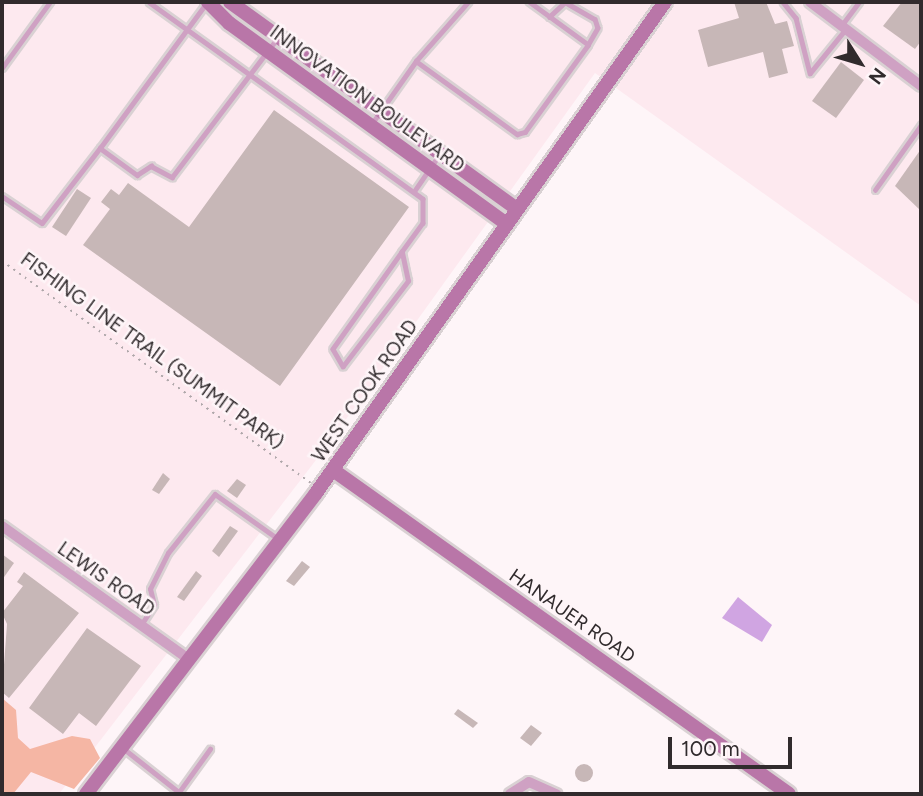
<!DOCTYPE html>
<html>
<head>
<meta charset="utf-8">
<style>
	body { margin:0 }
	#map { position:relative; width:923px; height:796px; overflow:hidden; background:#fef5f8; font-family:Figtree,sans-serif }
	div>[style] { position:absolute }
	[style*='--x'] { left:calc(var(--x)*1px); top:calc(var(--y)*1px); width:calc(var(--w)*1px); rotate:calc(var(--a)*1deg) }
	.built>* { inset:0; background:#fde9ef }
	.forest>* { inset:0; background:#f5b6a4 }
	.water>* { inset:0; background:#d0a5e2 }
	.building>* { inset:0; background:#c7b7b7 }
	.round { border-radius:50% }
	.path>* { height:2px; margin-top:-1px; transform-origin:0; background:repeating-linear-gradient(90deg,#afa7aa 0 2px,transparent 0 7px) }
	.roads { filter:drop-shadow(2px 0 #d9d1d3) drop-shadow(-2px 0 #d9d1d3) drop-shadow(0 2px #d9d1d3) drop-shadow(0 -2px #d9d1d3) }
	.lane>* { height:4.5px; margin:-2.25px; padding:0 2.25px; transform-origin:2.25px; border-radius:2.25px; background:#cfa1c3 }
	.street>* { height:10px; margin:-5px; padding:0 5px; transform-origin:5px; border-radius:5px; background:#cfa1c3 }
	.secondary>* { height:14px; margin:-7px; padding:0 7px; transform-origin:7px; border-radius:7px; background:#b976a8 }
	span { translate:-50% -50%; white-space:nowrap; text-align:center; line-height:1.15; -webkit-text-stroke:5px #fef5f8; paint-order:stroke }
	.street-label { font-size:19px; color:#312b2d }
	.frame { position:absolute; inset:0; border:4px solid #312b2d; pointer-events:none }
	.north { position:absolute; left:825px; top:28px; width:70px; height:70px; -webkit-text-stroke:5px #fef5f8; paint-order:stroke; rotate:127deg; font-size:19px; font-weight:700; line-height:28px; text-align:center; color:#312b2d }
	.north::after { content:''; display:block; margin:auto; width:24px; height:32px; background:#312b2d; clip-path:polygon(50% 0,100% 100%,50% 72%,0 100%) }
	.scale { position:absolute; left:668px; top:737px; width:124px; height:32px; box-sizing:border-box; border:4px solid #312b2d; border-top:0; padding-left:9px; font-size:21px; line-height:24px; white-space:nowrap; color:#312b2d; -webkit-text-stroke:5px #fef5f8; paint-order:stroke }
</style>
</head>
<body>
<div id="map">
	<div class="built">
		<div style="clip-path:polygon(2px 2px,921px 2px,921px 306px,595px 73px,326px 447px,59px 794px,2px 794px)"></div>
	</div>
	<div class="forest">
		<div style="clip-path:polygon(2px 698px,16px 710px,18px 738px,30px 749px,72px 736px,90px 739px,100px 758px,74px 789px,31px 772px,13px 794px,2px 794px)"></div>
	</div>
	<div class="water">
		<div style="clip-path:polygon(738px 597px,772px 625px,762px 642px,722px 618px)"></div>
	</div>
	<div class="building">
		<div style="clip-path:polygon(734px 2px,766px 2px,775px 24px,787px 21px,794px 46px,782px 49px,788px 73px,769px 78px,763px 52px,708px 67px,698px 30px,739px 18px)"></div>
		<div style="clip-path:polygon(902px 2px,921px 2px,921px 41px,915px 49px,883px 26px)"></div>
		<div style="clip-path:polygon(841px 62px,864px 80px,836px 118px,812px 101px)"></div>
		<div style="clip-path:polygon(274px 110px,409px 207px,280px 386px,83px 245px,110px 209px,101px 202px,111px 189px,119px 195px,128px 183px,189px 227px)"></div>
		<div style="clip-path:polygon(921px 149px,921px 211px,895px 186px)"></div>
		<div style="clip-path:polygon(77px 189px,91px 198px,66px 236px,52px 227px)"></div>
		<div style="clip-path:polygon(163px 473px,170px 479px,159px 494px,152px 490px)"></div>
		<div style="clip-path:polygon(237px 479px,246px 485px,237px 498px,227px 491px)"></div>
		<div style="clip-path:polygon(230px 526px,238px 531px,219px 557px,212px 551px)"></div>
		<div style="clip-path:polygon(2px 554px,14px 563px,2px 580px)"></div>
		<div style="clip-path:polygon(302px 561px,310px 567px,294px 586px,286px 581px)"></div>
		<div style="clip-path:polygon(196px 571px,202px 576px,184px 601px,177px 597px)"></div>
		<div style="clip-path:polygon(24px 572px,79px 613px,9px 698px,2px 692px,7px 624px,2px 613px,23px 586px,17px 582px)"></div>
		<div style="clip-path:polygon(87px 628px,141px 666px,96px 726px,79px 713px,63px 734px,29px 708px)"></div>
		<div style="clip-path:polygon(458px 709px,478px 723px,473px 728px,454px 714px)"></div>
		<div style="clip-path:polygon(531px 725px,542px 733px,531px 746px,520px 738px)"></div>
		<div class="round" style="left:575px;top:764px;width:18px;height:18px"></div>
	</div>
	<div class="path">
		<div style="--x:2;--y:261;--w:380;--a:35.7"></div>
	</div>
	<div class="roads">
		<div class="lane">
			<div style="--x:149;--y:2;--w:337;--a:35.7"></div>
			<div style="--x:423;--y:199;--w:24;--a:90"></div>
			<div style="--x:423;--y:223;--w:36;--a:126"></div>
			<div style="--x:402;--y:252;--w:119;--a:125.4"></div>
			<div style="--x:333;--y:349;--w:20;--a:60"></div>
			<div style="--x:343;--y:366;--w:107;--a:-52.6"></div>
			<div style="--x:408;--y:281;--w:30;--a:-102"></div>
			<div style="--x:783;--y:2;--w:21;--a:51"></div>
			<div style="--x:796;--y:18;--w:57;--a:75.7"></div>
			<div style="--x:810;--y:73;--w:55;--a:-50.9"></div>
			<div style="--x:549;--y:17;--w:22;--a:-43"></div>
			<div style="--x:565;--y:2;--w:34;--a:30"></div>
			<div style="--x:595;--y:19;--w:9;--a:72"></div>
			<div style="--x:598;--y:28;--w:20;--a:120"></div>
			<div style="--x:841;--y:26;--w:30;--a:-53"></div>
			<div style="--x:416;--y:61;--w:79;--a:-48.6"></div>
			<div style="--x:2;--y:68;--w:82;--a:-54"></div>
			<div style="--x:373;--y:122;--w:75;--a:-54.8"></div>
			<div style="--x:416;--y:61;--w:125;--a:35.9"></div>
			<div style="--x:517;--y:134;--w:8;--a:-14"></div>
			<div style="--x:525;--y:132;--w:107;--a:-54.1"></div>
			<div style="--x:588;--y:45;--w:73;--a:-143.9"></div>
			<div style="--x:100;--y:148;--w:177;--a:-53.7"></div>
			<div style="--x:415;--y:190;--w:42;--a:-55.6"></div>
			<div style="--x:875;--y:190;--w:80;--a:-54.7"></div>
			<div style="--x:2;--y:196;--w:48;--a:34"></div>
			<div style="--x:42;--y:223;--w:95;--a:-52.3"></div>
			<div style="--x:100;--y:148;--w:46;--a:36.1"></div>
			<div style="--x:137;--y:175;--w:17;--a:-33"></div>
			<div style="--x:151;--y:166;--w:24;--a:28"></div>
			<div style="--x:172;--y:177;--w:172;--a:-52.8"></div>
			<div style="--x:141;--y:625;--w:24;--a:-57"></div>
			<div style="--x:154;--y:605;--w:16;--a:-104"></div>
			<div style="--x:150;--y:589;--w:40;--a:-63.4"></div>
			<div style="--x:168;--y:553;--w:75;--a:-51.5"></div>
			<div style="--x:215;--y:494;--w:76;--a:35.4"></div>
			<div style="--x:123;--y:748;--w:71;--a:38.2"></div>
			<div style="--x:179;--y:792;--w:53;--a:-54.2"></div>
		</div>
		<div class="street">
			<div style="--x:810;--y:2;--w:139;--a:37.1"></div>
			<div style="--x:2;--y:526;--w:231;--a:35.5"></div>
			<div style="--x:510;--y:794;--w:22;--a:-32"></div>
			<div style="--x:529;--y:782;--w:30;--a:24"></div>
		</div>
		<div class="secondary">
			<div style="--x:208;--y:2;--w:30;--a:45"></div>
			<div style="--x:229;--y:23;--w:343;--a:35.9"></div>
			<div style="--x:230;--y:2;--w:354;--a:35.8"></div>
			<div style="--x:333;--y:470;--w:559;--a:35.39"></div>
			<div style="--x:86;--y:794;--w:379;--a:-52.6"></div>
			<div style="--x:316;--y:493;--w:602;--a:-54.6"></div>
		</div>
	</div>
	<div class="street-label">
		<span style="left:367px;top:99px;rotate:36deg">INNOVATION BOULEVARD</span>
		<span style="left:152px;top:351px;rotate:36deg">FISHING LINE TRAIL (SUMMIT PARK)</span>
		<span style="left:365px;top:391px;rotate:-55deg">WEST COOK ROAD</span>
		<span style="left:106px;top:579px;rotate:35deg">LEWIS ROAD</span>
		<span style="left:572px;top:616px;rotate:35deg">HANAUER ROAD</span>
	</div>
	<div class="frame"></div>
	<div class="north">N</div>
	<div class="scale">100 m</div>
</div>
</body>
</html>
